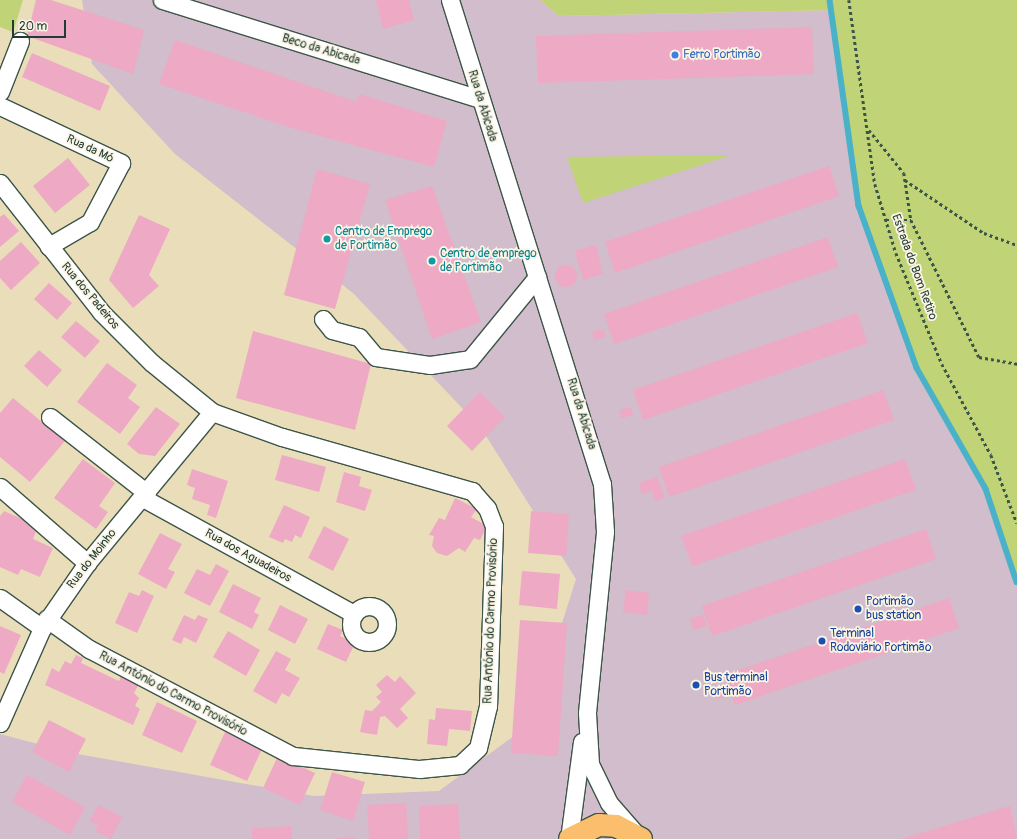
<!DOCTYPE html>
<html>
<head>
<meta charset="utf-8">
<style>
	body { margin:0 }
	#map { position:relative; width:1017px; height:839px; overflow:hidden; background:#e9deb9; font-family:Pangolin,sans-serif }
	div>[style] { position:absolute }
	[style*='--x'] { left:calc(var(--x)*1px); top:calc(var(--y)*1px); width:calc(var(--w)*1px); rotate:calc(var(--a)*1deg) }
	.industrial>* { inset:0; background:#d1bdcb }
	.green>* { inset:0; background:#c0d376 }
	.stream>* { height:5.5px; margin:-2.75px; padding:0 2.75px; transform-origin:2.75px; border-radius:2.75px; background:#49b1c8 }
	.building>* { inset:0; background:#eea9c5 }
	.round { border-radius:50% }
	.path>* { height:2.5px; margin-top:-1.25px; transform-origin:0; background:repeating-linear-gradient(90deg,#3d5548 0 3px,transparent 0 6px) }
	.roads { filter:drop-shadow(1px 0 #3d5548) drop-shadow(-1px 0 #3d5548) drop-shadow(0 1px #3d5548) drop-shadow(0 -1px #3d5548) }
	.minor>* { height:17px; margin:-8.5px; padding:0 8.5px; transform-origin:8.5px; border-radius:8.5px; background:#fff }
	.minor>.ring { margin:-8.5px; padding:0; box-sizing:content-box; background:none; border:17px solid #fff; border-radius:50% }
	.major>* { height:22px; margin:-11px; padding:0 11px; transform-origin:11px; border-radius:11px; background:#fabe6d }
	.dots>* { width:11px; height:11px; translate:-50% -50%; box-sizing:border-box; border:2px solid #fcf5e5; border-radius:50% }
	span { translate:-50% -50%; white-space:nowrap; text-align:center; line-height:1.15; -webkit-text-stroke:3.5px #fcf5e5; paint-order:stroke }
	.street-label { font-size:12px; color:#1f3d34 }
	.shop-label { font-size:12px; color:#366cbe }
	.left { translate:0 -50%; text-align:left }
	.culture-label { font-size:12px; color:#0d838f }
	.transit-label { font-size:12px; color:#164399 }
	.scale { position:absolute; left:12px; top:20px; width:54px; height:18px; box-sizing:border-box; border:2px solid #1f3d34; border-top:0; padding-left:5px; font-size:12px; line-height:14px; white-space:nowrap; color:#1f3d34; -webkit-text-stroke:3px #fcf5e5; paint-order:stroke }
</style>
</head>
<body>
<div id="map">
	<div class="industrial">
		<div style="clip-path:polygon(82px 0,540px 0,559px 16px,833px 10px,859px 206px,917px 368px,986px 489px,1017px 582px,1017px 839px,0 839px,0 734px,72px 753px,314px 796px,439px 791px,530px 724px,576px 579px,481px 428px,353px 293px,175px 154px,92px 64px)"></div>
	</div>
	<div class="green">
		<div style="clip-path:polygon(0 0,23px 0,13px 32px,0 27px)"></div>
		<div style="clip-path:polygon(540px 0,1017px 0,1017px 582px,986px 489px,917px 368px,859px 206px,833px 10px,559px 16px)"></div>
		<div style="clip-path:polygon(732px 155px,583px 203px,567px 157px)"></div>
	</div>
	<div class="stream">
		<div style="--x:830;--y:0;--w:208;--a:82"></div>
		<div style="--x:859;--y:206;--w:172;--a:70.3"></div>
		<div style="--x:917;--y:368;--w:139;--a:60.3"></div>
		<div style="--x:986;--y:489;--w:98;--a:71.6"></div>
	</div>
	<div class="building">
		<div style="clip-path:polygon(36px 0,51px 0,144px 30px,133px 74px,27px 36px)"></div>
		<div style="clip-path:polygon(376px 0,409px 0,414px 20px,383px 29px)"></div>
		<div style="clip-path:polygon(812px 27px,814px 74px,538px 83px,536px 36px)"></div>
		<div style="clip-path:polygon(175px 40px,357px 102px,359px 94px,447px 121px,434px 167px,298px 130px,159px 84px)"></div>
		<div style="clip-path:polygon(32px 53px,110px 86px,100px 111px,22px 77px)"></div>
		<div style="clip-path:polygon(68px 158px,90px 185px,55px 213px,33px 186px)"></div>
		<div style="clip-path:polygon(829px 166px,839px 196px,615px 273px,605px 242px)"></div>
		<div style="clip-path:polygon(317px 169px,370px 184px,335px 309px,284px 295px)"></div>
		<div style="clip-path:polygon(432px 186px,481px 322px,432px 339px,385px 200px)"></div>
		<div style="clip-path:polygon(4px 214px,19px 231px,0 247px,0 217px)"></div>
		<div style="clip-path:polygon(139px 215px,170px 229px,149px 275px,159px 286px,133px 308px,109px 280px)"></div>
		<div style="clip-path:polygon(828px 237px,838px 267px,614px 344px,604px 314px)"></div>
		<div style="clip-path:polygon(21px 242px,40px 263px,11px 290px,0 278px,0 261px)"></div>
		<div style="clip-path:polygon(596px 245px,603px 274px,583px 280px,575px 251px)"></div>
		<div class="round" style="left:555px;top:265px;width:22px;height:22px"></div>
		<div style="clip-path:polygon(49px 283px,72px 303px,57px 320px,34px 299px)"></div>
		<div style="clip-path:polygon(857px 313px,868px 343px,643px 420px,633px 390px)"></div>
		<div style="clip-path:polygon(76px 321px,100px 341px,85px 358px,61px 337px)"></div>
		<div style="clip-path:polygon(603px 329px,606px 337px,594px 340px,592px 332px)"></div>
		<div style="clip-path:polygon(253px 331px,371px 364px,355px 430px,236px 398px)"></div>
		<div style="clip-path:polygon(39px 350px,62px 370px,47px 387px,24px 366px)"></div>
		<div style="clip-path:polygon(107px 363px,137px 385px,128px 398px,140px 407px,120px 434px,77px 402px)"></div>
		<div style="clip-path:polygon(883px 390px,894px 420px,669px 497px,659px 467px)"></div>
		<div style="clip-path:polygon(480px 392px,505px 417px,472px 451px,447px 426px)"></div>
		<div style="clip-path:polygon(13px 398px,65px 441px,30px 482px,0 457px,0 413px)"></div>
		<div style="clip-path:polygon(156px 407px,180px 424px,155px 456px,139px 454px,127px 444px)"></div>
		<div style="clip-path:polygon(631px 407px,633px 415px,621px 418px,620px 410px)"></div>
		<div style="clip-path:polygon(282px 455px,326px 467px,319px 492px,275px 480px)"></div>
		<div style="clip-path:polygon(83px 459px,115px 483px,99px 506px,108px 512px,96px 529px,54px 498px)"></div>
		<div style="clip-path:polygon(905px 459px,916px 490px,692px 566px,681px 536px)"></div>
		<div style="clip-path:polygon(192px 469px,228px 481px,216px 518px,207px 515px,210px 505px,192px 499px,195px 488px,187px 485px)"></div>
		<div style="clip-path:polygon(344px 472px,361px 477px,359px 486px,372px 490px,365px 511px,336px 502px)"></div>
		<div style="clip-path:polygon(657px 477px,665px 498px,655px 501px,652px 491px,642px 494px,639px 483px)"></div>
		<div style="clip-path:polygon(455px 498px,477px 509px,471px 517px,487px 526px,480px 540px,474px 538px,465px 552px,459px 548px,447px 556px,437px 553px,432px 546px,434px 536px,429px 535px,439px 518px,445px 520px)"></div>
		<div style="clip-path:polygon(284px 505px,310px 517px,301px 538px,295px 535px,292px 542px,285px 539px,283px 543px,269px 537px)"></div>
		<div style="clip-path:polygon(4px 511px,38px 526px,33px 539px,53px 548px,40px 577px,21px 569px,18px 575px,0 567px,0 516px)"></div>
		<div style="clip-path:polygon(531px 511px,569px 514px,566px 556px,528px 553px)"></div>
		<div style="clip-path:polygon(324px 526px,349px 539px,333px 571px,308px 558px)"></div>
		<div style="clip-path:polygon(926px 529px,936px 559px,712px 636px,702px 606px)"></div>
		<div style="clip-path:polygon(160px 533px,182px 544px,168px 569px,175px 572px,166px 589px,138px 574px)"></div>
		<div style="clip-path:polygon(216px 564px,229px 571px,210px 606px,184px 593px,197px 569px,210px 575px)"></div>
		<div style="clip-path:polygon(522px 571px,560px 574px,557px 609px,519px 605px)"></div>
		<div style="clip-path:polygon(233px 584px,261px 598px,254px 612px,259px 615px,252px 629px,219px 612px)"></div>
		<div style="clip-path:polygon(142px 590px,154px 596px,137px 633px,115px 623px,129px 592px,139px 596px)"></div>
		<div style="clip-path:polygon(626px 590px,649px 593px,647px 615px,623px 612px)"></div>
		<div style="clip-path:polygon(949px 598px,959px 628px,735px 705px,724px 675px)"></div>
		<div style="clip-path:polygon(280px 605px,308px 619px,295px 644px,268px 630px)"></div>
		<div style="clip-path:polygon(184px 615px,195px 620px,198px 615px,208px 619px,196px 643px,184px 637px,181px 644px,172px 640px)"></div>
		<div style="clip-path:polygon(703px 615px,707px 626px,693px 630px,690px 619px)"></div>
		<div style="clip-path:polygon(520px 620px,567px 623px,558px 756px,511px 753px)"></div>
		<div style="clip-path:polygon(328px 624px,343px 630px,340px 636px,355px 643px,346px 662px,317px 649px)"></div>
		<div style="clip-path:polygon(0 626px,21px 635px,4px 674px,0 672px)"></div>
		<div style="clip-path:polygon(228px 631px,260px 650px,246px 676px,213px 657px)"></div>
		<div style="clip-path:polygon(276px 651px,291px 659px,285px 670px,300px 678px,289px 697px,282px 693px,276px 704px,253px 691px)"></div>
		<div style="clip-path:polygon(76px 655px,83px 658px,81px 663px,119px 681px,121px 676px,139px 684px,134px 693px,139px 698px,135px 706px,140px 709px,133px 725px,45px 685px,52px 668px,59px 672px,65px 661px,71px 664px)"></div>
		<div style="clip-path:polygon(387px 675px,395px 682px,400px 676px,416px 693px,400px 709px,408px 718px,397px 728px,385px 716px,380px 717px,377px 735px,360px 732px,365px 710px,372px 711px,381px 702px,376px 697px,382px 692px,376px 685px)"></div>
		<div style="clip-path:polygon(726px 684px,729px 695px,716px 699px,712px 688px)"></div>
		<div style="clip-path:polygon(157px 702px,197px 721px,182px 753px,142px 735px)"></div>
		<div style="clip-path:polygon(436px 708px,472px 711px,470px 731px,449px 729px,447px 746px,427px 744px,429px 719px,435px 720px)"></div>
		<div style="clip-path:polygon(49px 720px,86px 739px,69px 772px,32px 752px)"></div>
		<div style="clip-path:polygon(225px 732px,262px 749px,247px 781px,210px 765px)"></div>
		<div style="clip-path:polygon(278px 756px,315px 773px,300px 805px,263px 788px)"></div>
		<div style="clip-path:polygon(332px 772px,365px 782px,353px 821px,320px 810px)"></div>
		<div style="clip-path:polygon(27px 775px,85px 807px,70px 835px,12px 802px)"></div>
		<div style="clip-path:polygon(406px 803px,408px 839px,369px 839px,367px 805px)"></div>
		<div style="clip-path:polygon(458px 804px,460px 839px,420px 839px,419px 806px)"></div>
		<div style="clip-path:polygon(98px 805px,122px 817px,111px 839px,95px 831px,98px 825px,90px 821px)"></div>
		<div style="clip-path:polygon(1010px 806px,1017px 839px,901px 839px)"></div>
		<div style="clip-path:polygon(291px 826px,292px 839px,252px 839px,252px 828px)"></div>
		<div style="clip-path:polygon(355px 837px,355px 839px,338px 839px,338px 838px)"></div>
	</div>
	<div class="path">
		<div style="--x:849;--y:0;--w:186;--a:82"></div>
		<div style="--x:875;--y:184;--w:72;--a:73.1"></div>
		<div style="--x:896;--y:253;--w:120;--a:67.5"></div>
		<div style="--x:942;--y:364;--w:103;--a:61.7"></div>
		<div style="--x:991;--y:455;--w:73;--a:69.1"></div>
		<div style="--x:869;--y:130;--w:55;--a:50.9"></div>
		<div style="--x:904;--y:173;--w:48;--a:81.5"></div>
		<div style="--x:905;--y:180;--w:95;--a:33.9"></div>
		<div style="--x:984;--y:233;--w:35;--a:20"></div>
		<div style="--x:886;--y:220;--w:25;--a:0"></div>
		<div style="--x:911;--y:220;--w:153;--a:63.6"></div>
		<div style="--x:979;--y:357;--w:39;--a:10"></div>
	</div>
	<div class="roads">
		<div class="minor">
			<div style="--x:162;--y:0;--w:332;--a:17.3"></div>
			<div style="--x:450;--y:0;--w:507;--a:72.57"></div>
			<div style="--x:602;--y:484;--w:48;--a:86.4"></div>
			<div style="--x:605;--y:532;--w:182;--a:95.7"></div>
			<div style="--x:587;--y:713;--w:51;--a:86.6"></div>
			<div style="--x:590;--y:764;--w:43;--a:64"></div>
			<div style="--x:609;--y:803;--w:37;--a:49"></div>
			<div style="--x:0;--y:92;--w:55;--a:-68.6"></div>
			<div style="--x:0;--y:106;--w:134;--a:25.2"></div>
			<div style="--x:121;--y:163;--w:67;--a:117.7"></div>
			<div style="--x:90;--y:222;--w:48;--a:149.7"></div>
			<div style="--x:0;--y:183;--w:164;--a:51.9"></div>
			<div style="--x:101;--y:312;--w:72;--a:45"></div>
			<div style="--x:152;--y:363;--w:77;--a:39.2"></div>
			<div style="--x:212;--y:412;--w:74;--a:19.7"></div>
			<div style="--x:282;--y:437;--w:198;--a:15.9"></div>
			<div style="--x:472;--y:491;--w:23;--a:49"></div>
			<div style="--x:487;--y:508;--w:19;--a:69"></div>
			<div style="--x:494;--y:526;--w:180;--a:91.9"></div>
			<div style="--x:488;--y:706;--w:43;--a:103.4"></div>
			<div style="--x:478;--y:748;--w:25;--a:137"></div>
			<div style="--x:460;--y:765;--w:41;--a:174.4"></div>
			<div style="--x:419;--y:769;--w:127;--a:-174.1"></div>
			<div style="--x:293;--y:756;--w:230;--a:-152.3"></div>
			<div style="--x:89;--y:649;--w:52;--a:-144.5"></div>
			<div style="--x:323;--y:319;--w:14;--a:51"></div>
			<div style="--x:332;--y:330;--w:28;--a:15"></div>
			<div style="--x:359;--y:337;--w:26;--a:50"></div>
			<div style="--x:376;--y:357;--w:55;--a:8.4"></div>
			<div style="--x:430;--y:365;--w:40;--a:-8.5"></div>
			<div style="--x:470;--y:359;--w:106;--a:-50.7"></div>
			<div style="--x:50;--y:417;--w:123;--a:38.1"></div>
			<div style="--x:0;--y:487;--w:116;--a:41.1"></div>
			<div style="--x:143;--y:498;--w:241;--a:28.8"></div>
			<div style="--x:0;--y:598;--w:52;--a:35.5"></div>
			<div class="ring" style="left:351px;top:606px;width:19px;height:19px"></div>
			<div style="--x:0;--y:723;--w:104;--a:-66.1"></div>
			<div style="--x:42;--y:628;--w:79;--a:-55.3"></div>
			<div style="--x:87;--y:563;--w:196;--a:-50.4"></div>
			<div style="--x:569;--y:839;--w:98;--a:-82.4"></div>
		</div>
		<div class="major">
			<div style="--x:570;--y:839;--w:32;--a:-26"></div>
			<div style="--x:599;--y:825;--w:17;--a:3"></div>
			<div style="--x:616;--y:826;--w:28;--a:27"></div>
		</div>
	</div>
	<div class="dots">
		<div style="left:675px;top:55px;background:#3f7fe0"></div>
		<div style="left:327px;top:239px;background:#0f9aa8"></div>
		<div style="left:432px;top:261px;background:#0f9aa8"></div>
		<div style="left:858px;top:609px;background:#1a4fb4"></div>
		<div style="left:822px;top:641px;background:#1a4fb4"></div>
		<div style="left:696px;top:685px;background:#1a4fb4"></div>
	</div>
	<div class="street-label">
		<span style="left:321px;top:50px;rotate:17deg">Beco da Abicada</span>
		<span style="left:482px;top:106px;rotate:73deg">Rua da Abicada</span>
		<span style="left:90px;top:149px;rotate:25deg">Rua da Mó</span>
		<span style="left:914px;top:267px;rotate:70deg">Estrada do Bom Retiro</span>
		<span style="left:90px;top:296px;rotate:50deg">Rua dos Padeiros</span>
		<span style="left:581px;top:414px;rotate:73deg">Rua da Abicada</span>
		<span style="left:248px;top:556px;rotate:29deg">Rua dos Aguadeiros</span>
		<span style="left:92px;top:559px;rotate:-52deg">Rua do Moinho</span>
		<span style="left:491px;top:621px;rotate:-88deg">Rua António do Carmo Provisório</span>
		<span style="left:173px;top:694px;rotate:28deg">Rua António do Carmo Provisório</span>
	</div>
	<div class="shop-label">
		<span class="left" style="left:683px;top:55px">Ferro Portimão</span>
	</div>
	<div class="culture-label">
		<span class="left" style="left:335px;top:239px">Centro de Emprego<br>de Portimão</span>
		<span class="left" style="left:440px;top:261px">Centro de emprego<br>de Portimão</span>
	</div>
	<div class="transit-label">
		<span class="left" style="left:866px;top:609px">Portimão<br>bus station</span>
		<span class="left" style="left:830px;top:641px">Terminal<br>Rodoviário Portimão</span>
		<span class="left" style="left:704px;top:685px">Bus terminal<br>Portimão</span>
	</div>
	<div class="scale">20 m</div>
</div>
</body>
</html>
